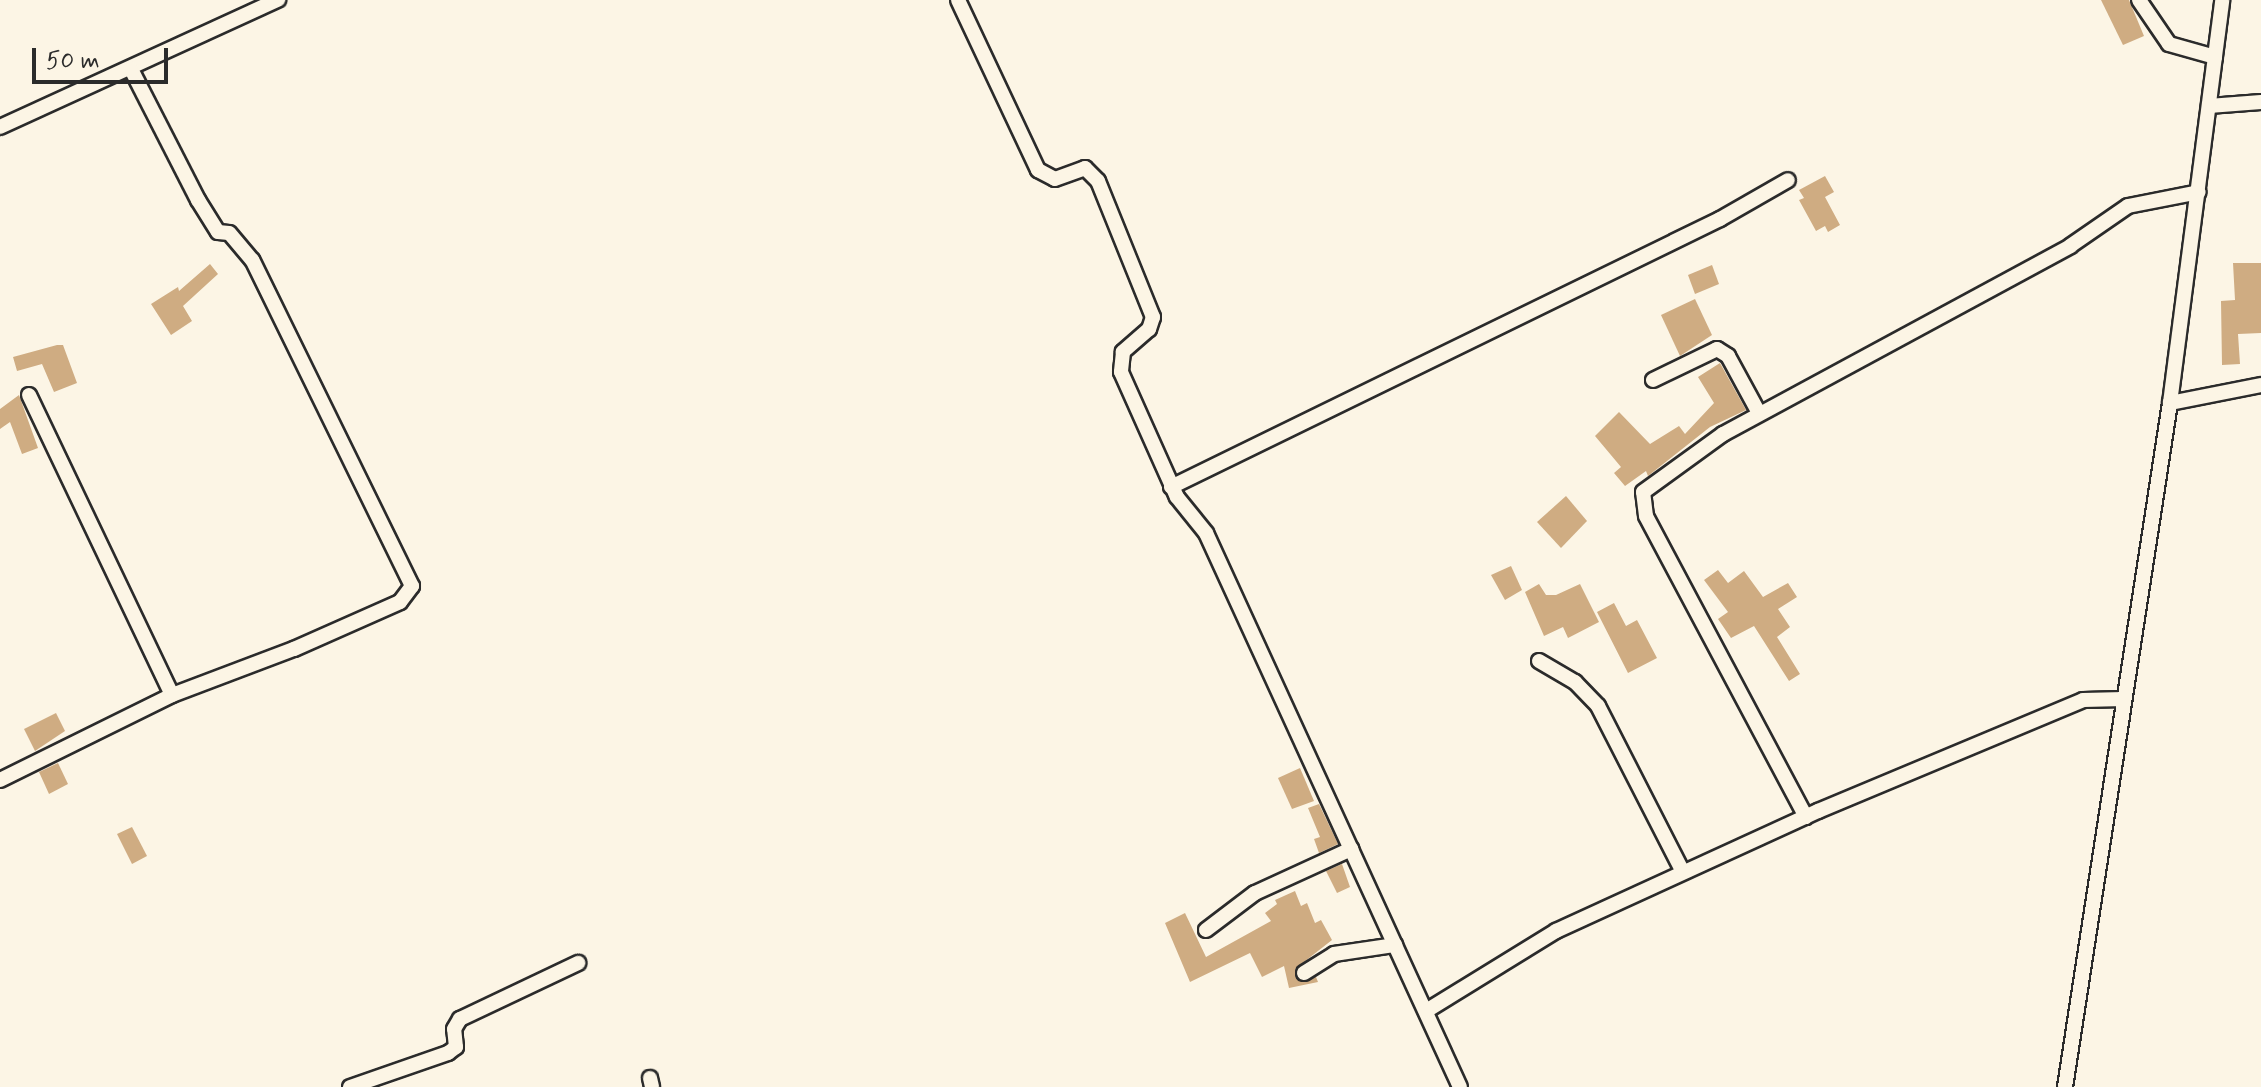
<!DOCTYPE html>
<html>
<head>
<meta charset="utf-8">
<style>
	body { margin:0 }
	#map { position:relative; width:2261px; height:1087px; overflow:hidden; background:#fcf5e5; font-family:Mynerve,sans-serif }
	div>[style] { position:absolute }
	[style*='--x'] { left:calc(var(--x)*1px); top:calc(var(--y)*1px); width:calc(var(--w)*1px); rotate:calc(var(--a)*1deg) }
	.building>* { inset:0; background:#cfac82 }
	.roads { filter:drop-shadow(2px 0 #2b2b2b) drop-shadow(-2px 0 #2b2b2b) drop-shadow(0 2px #2b2b2b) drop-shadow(0 -2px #2b2b2b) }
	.minor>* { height:14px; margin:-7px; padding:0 7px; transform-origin:7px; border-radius:7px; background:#fcf5e5 }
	span { translate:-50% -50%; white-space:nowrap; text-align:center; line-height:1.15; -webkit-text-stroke:6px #fcf5e5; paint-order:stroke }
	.scale { position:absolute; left:32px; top:48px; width:136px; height:36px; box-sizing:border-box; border:4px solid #2b2b2b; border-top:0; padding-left:10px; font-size:24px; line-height:28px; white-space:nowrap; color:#2b2b2b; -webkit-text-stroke:6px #fcf5e5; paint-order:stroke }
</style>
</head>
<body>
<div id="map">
	<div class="building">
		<div style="clip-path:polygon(2101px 0,2129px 0,2144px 36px,2123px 45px)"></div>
		<div style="clip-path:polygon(1825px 176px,1834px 192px,1825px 197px,1840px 225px,1828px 232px,1825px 226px,1816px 231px,1799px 200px,1804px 198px,1799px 190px)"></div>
		<div style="clip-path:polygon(2233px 263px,2261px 263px,2261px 333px,2238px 334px,2240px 364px,2222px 365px,2221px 301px,2235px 300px)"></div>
		<div style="clip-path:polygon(210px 264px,218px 274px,183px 306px,192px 321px,171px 335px,151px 304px,178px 287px,179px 291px)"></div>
		<div style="clip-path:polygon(1712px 265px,1719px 284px,1695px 294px,1688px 275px)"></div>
		<div style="clip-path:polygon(1695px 299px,1712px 335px,1680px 356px,1661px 315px)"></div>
		<div style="clip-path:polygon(57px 345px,63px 345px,77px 383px,54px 392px,42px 364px,17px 371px,13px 357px)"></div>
		<div style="clip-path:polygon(1720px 363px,1746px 410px,1710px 427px,1648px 476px,1646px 471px,1625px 486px,1614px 473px,1621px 467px,1595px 436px,1619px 412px,1650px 444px,1679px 426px,1685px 434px,1714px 403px,1698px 377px)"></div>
		<div style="clip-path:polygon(19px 395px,38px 448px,22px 454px,10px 422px,0 429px,0 409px)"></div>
		<div style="clip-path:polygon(1566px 496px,1587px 521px,1561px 548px,1537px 522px)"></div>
		<div style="clip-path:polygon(1511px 566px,1522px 590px,1505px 600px,1491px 575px)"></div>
		<div style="clip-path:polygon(1718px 570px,1728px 583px,1744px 571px,1763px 597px,1788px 583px,1797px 597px,1778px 609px,1790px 627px,1777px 637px,1800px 674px,1789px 681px,1754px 626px,1731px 638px,1718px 619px,1728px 612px,1704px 580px)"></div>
		<div style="clip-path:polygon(1539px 584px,1546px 595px,1556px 595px,1580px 584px,1599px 622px,1568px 638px,1563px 627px,1544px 636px,1525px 592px)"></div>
		<div style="clip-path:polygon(1614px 603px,1626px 626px,1637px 620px,1657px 658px,1628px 673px,1597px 612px)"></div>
		<div style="clip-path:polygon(56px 713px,65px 731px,35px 751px,24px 729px)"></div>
		<div style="clip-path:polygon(58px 763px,68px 784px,49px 794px,39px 772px)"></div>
		<div style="clip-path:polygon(1300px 768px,1314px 801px,1292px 809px,1278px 778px)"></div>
		<div style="clip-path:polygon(1319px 804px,1338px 844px,1319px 853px,1314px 839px,1320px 837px,1308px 808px)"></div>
		<div style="clip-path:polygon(132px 827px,147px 856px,132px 864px,117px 834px)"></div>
		<div style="clip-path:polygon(1342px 864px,1350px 887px,1337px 893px,1326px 871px)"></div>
		<div style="clip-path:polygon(1295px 891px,1301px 906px,1307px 903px,1315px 923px,1321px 920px,1332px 940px,1295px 969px,1299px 981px,1316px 977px,1318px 982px,1289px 988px,1284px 966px,1262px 977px,1250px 953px,1190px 982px,1165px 923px,1185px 913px,1206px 957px,1271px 921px,1265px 913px,1277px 904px,1275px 900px)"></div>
	</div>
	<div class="roads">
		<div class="minor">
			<div style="--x:958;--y:0;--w:188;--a:64.8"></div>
			<div style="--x:1038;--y:170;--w:19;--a:28"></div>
			<div style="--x:1055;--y:179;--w:32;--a:-20"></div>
			<div style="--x:1085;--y:168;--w:18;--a:45"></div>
			<div style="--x:1098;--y:181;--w:147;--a:68"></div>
			<div style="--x:1153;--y:317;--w:13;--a:108"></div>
			<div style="--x:1149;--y:329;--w:35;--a:139"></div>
			<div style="--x:1123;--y:352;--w:20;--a:96"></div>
			<div style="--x:1121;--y:372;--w:137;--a:65.9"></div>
			<div style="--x:1177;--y:497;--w:46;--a:51.1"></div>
			<div style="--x:1206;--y:533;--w:609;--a:65.37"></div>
			<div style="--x:2139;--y:0;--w:53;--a:55.7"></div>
			<div style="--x:2169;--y:44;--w:48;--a:15.8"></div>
			<div style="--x:2209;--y:106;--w:52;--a:-4.4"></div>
			<div style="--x:0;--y:127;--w:306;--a:-24.6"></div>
			<div style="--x:1653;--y:380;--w:71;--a:-25.8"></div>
			<div style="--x:1717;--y:349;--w:13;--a:32"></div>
			<div style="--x:1728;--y:356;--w:65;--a:61.5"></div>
			<div style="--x:29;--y:395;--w:332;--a:64.5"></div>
			<div style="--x:2170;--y:403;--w:93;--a:-11.2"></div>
			<div style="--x:1171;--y:487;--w:611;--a:-26.02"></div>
			<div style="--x:1720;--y:219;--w:78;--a:-29.8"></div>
			<div style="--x:1539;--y:661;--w:42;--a:30.3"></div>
			<div style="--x:1575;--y:682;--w:33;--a:46"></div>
			<div style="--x:1598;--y:706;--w:186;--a:62.9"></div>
			<div style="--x:0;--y:780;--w:192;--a:-26.3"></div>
			<div style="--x:172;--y:695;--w:130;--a:-20.7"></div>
			<div style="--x:294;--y:649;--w:116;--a:-23.9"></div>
			<div style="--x:400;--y:602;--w:20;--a:-53"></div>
			<div style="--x:412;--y:586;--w:363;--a:-116.1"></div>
			<div style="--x:252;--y:260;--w:35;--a:-130"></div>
			<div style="--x:229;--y:233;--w:11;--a:-175"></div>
			<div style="--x:218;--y:232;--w:38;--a:-122"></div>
			<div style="--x:198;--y:200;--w:147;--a:-117.1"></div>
			<div style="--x:1806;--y:817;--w:341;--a:-118"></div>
			<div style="--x:1646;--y:516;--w:24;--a:-97"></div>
			<div style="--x:1643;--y:492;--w:99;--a:-35.9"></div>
			<div style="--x:1723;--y:434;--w:395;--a:-28.4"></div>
			<div style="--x:2070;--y:246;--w:70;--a:-34.6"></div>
			<div style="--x:2128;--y:206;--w:72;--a:-11.2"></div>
			<div style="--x:1206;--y:930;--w:61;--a:-37.1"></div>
			<div style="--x:1255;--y:893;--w:106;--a:-24.6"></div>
			<div style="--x:1304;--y:973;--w:36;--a:-32"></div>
			<div style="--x:1334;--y:954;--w:62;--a:-8.4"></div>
			<div style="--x:1426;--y:1011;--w:153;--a:-31.6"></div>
			<div style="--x:1556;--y:931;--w:288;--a:-24.6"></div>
			<div style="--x:1818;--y:811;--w:287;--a:-22.7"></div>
			<div style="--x:2083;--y:700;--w:41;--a:-1.4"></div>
			<div style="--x:650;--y:1078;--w:9;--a:77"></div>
			<div style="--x:350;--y:1087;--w:104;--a:-19.1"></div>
			<div style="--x:448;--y:1053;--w:10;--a:-37"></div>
			<div style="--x:456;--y:1047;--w:18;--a:-96"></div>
			<div style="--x:454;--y:1029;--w:12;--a:-59"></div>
			<div style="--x:460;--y:1019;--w:131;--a:-25.4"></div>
			<div style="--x:2065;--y:1087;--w:692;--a:-81.27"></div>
			<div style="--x:2170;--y:403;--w:406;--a:-82.6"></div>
		</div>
	</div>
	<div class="scale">50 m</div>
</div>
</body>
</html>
